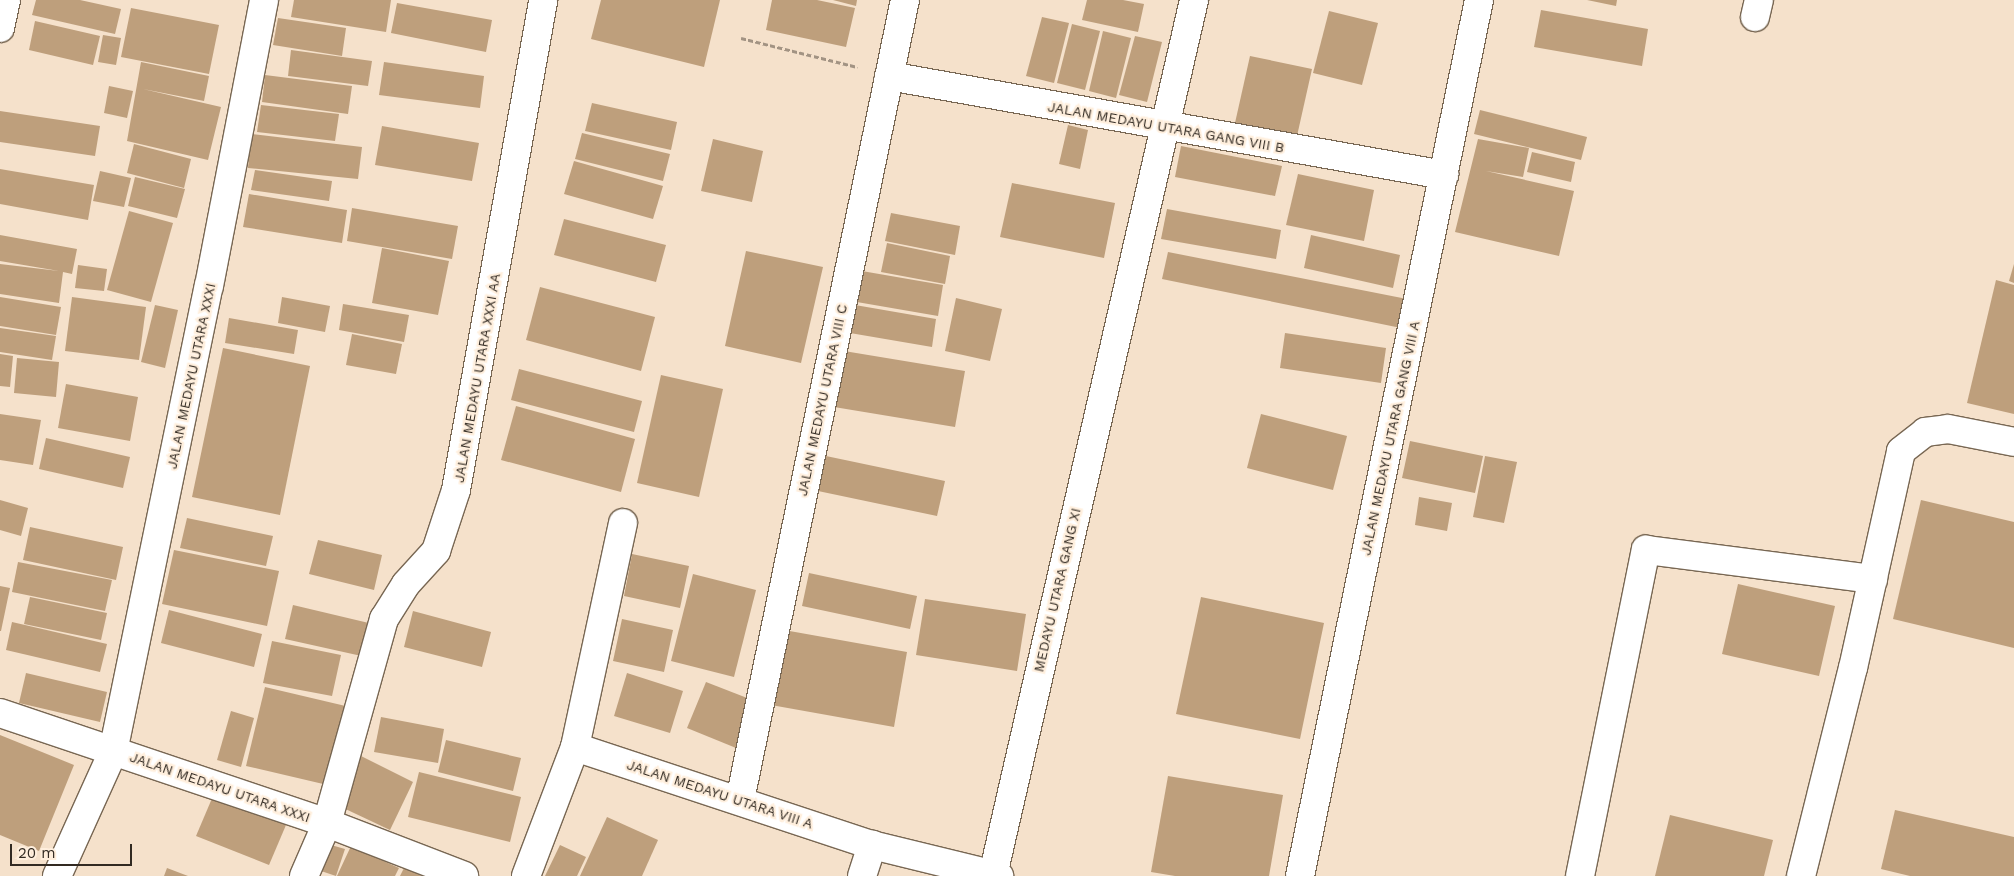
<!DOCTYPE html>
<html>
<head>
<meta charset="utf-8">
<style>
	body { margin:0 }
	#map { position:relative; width:2014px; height:876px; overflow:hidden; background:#f5e1cb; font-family:"Work Sans",sans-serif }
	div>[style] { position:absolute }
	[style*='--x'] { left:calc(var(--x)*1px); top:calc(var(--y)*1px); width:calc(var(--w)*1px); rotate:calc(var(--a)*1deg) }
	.building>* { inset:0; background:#be9f7c }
	.path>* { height:3px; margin-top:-1.5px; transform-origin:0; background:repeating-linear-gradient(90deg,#a29383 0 5px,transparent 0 7.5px) }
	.roads { filter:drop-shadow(1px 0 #786753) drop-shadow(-1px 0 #786753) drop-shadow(0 1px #786753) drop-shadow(0 -1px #786753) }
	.minor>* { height:28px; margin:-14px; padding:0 14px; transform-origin:14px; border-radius:14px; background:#fff }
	span { translate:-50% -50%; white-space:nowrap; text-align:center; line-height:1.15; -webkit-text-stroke:4.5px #ffefdd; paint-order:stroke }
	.street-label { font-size:14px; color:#322a22 }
	.scale { position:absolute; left:10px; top:844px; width:122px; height:22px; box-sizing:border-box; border:2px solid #322a22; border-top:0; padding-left:6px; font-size:15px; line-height:18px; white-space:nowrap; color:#322a22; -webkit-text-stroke:4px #ffefdd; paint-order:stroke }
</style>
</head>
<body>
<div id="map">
	<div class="building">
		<div style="clip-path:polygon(36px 0,80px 0,121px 9px,115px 34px,32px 15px)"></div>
		<div style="clip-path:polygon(294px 0,391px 0,386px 32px,291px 17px)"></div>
		<div style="clip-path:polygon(601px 0,720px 0,704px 67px,591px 39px)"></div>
		<div style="clip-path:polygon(772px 0,817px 0,855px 8px,846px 47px,766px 30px)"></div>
		<div style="clip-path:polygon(833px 0,857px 0,856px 6px)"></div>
		<div style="clip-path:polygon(1087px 0,1123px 0,1144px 4px,1138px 32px,1082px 20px)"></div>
		<div style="clip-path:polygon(1587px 0,1617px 0,1616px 6px)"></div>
		<div style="clip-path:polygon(397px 3px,492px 20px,486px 52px,391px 33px)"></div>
		<div style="clip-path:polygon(131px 8px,219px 25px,209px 74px,121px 57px)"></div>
		<div style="clip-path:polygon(1541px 10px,1648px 29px,1642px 66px,1534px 47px)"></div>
		<div style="clip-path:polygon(1329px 11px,1378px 23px,1362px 85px,1313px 73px)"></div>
		<div style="clip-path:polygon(1042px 17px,1069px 23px,1054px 83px,1026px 76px)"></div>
		<div style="clip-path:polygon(278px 18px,346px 28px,342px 56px,273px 45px)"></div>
		<div style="clip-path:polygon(35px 21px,100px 36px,93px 65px,29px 50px)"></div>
		<div style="clip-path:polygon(1072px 24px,1100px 31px,1085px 90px,1057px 83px)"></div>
		<div style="clip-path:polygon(1103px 31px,1131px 38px,1116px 98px,1089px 91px)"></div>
		<div style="clip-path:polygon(103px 35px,121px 38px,116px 65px,98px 62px)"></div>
		<div style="clip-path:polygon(1135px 36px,1162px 42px,1147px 102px,1119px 95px)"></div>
		<div style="clip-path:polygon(291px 50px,372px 61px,368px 86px,288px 76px)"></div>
		<div style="clip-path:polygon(1250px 56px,1312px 69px,1297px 136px,1235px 123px)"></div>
		<div style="clip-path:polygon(141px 62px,209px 76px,204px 101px,143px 89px,221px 107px,208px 160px,127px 141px)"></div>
		<div style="clip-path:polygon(384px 62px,484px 76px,480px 108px,379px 95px)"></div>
		<div style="clip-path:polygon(265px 75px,352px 86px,348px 114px,262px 102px)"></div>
		<div style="clip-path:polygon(109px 86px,133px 91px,127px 118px,104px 113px)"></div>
		<div style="clip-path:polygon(592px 103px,677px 122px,671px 150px,585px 131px)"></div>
		<div style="clip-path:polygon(261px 105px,339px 114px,335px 141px,257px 132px)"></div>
		<div style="clip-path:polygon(1480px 110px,1587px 137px,1581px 160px,1474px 134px)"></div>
		<div style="clip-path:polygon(0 111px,100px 126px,95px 156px,0 142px)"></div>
		<div style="clip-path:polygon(1068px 125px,1088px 130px,1080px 169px,1059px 164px)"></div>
		<div style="clip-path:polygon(382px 126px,479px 143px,472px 181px,375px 165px)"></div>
		<div style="clip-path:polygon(582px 133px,670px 154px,663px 181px,575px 159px)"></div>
		<div style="clip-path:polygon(251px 134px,362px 147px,358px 179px,248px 168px)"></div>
		<div style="clip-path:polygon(713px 139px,763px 151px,752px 202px,701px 191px)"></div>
		<div style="clip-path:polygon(1478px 139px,1529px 148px,1523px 177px,1486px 171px,1574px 191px,1559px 256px,1455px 232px)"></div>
		<div style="clip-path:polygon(134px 144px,191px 159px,184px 188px,127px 173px)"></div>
		<div style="clip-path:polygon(1181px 146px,1282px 166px,1275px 196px,1175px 177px)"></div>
		<div style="clip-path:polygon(1532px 152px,1575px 162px,1571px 182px,1527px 172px)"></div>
		<div style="clip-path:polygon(574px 161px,663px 186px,653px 219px,564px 194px)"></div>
		<div style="clip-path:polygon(0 169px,94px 185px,88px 220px,0 204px)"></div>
		<div style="clip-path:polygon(255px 170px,332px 181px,329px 201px,251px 190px)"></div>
		<div style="clip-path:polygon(100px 171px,131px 178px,124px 207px,93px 201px)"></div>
		<div style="clip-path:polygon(1298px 174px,1374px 190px,1364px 241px,1286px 225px)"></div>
		<div style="clip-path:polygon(135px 177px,185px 189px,177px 218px,128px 206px)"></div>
		<div style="clip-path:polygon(1012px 183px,1115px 203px,1104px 258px,1000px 237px)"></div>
		<div style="clip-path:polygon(249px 194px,347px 210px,342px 243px,243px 227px)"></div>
		<div style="clip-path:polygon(352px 208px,458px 226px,452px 259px,347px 241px)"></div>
		<div style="clip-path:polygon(1167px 209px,1281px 230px,1276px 259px,1161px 239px)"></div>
		<div style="clip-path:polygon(129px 211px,173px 223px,151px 302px,107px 290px)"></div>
		<div style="clip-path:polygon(891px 213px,960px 226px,955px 255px,885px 241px)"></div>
		<div style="clip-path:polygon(564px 219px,666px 245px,656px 282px,554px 255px)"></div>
		<div style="clip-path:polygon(0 235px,77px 249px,72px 274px,63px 272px,59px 303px,0 294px,0 264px,59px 271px,0 261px)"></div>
		<div style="clip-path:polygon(1311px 235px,1400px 255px,1393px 288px,1304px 268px)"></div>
		<div style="clip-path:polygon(887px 243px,950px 256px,945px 284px,881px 272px)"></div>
		<div style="clip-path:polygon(382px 248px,449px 261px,438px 315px,372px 303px)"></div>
		<div style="clip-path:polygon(746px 251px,823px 267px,801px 363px,725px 346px)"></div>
		<div style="clip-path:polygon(1168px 252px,1407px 299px,1401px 328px,1162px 279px)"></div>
		<div style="clip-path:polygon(2014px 264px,2014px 283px,2009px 281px)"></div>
		<div style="clip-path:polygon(78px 265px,107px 269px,104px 291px,75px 288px)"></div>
		<div style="clip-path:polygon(856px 270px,943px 285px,938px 316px,851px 301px)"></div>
		<div style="clip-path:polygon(1996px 280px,2014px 285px,2014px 414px,1967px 403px)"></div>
		<div style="clip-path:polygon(540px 287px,655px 317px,641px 371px,526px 340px)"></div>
		<div style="clip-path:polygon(0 297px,61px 307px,56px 335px,0 326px)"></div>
		<div style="clip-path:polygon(72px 297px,146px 307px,139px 360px,65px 351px)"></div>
		<div style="clip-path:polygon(282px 297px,330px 306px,325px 332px,278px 323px)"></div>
		<div style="clip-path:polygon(956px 298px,1002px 309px,990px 361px,945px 351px)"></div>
		<div style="clip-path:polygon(343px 304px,409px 315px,404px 342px,339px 330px)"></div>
		<div style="clip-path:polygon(155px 305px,178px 310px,165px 368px,141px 362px)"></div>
		<div style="clip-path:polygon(855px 305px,936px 319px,932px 347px,850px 333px)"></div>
		<div style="clip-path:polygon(229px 318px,298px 330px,294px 354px,225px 343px)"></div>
		<div style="clip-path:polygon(0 328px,56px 336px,52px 360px,0 352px)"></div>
		<div style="clip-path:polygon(1285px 333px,1386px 348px,1381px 383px,1280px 368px)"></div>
		<div style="clip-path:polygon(352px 334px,402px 344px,396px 374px,346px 365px)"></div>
		<div style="clip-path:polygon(223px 348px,310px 366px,280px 515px,192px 497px)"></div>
		<div style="clip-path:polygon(844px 351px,965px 371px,955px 427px,834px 407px)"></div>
		<div style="clip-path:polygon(0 354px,13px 356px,10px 387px,0 386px)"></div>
		<div style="clip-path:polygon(17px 358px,59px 362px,56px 397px,14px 393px)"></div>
		<div style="clip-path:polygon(519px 369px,642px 401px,634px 432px,511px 400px)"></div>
		<div style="clip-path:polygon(661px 375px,723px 389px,699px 497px,637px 483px)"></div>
		<div style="clip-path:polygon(66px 384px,138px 397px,130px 441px,58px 428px)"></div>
		<div style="clip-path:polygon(516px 406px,635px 439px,621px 492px,501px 460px)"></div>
		<div style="clip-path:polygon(0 414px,41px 420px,33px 465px,0 460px)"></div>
		<div style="clip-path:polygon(1261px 414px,1347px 436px,1333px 490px,1247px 468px)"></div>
		<div style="clip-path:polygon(46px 438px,130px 457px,123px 488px,39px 469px)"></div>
		<div style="clip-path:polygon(1410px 441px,1483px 456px,1475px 493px,1402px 478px)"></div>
		<div style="clip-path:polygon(826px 456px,945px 481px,937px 516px,818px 491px)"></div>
		<div style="clip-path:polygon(1485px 456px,1517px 462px,1504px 523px,1473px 517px)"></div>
		<div style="clip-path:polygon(1419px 497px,1452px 503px,1447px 531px,1415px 525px)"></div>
		<div style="clip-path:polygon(0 500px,28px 508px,21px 536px,0 530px)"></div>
		<div style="clip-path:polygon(1921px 500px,2014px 522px,2014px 648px,1893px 619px)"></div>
		<div style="clip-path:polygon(187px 518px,273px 536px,266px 566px,180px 548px)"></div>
		<div style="clip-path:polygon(30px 527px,123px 547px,116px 580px,23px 560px)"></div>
		<div style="clip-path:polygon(318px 540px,382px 555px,374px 590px,309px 574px)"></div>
		<div style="clip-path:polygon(174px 550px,279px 571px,267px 626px,162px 604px)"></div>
		<div style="clip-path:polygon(632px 554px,689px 566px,680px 608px,624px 596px)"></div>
		<div style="clip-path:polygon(18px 562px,112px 580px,105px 611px,12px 592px)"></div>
		<div style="clip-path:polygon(809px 573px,917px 596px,910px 629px,802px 606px)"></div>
		<div style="clip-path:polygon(693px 574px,756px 590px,734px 677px,671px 661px)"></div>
		<div style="clip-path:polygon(1738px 584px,1835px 606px,1819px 676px,1722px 654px)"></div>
		<div style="clip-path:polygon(0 586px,10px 588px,1px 631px,0 631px)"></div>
		<div style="clip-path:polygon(30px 597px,107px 613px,101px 640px,24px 624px)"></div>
		<div style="clip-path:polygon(1201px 597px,1324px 623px,1300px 739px,1176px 714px)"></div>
		<div style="clip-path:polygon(925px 599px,1026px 614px,1017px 671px,916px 655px)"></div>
		<div style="clip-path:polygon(293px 605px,373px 624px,366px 657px,285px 639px)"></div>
		<div style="clip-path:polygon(169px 610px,262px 634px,254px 667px,161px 643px)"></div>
		<div style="clip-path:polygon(413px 611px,491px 632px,482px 667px,404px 647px)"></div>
		<div style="clip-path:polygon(622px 619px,673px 630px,664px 672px,613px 661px)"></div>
		<div style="clip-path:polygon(12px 622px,107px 644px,100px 672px,6px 650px)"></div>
		<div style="clip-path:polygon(784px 630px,907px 652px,894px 727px,771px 705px)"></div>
		<div style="clip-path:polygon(272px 641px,341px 655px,332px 696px,263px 683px)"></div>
		<div style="clip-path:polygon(26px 673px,107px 692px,100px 722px,19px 703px)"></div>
		<div style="clip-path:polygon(627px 673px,683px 691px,670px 733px,614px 716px)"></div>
		<div style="clip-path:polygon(706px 682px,760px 703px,741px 750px,687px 728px)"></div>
		<div style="clip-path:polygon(265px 687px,354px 708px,336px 787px,246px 766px)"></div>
		<div style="clip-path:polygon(231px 711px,254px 718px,241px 767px,217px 760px)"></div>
		<div style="clip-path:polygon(381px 717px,444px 729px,438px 763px,374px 752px)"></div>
		<div style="clip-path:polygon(0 735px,74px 765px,39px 851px,0 835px)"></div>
		<div style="clip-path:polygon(446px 740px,521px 758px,513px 791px,438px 772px)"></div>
		<div style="clip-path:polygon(361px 756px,413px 782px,390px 830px,337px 805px)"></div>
		<div style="clip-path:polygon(419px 772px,521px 797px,510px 842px,408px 817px)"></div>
		<div style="clip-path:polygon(1168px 776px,1283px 795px,1269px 876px,1175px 876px,1151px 872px)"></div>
		<div style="clip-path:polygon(213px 796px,286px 825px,269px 865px,196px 836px)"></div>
		<div style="clip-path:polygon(1895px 810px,2014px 837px,2014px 876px,1910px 876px,1881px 869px)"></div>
		<div style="clip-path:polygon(1670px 815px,1773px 840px,1764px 876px,1655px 876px)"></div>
		<div style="clip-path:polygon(607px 817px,658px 840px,642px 876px,580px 876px)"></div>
		<div style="clip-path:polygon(324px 843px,345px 849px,336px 876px,315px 869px)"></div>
		<div style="clip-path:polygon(560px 845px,586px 857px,577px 876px,545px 876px)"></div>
		<div style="clip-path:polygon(351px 846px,399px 868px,395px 876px,337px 876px)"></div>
		<div style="clip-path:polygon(167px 868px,188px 876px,164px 876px)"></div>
		<div style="clip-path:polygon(404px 868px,422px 876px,400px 876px)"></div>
	</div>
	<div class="path">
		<div style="--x:741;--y:38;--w:120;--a:14"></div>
	</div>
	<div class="roads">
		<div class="minor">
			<div style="--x:1755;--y:17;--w:17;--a:-77"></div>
			<div style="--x:0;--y:28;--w:29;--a:-78"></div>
			<div style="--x:889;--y:76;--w:564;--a:10.11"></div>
			<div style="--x:0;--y:713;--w:345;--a:18.6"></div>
			<div style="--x:327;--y:823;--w:147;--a:21.1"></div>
			<div style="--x:575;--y:747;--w:229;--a:-77.9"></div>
			<div style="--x:740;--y:800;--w:817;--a:-78.35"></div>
			<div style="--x:993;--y:875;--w:898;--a:-77.06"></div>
			<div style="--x:57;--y:876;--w:136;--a:-65.7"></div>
			<div style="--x:113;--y:752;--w:476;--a:-78.4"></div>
			<div style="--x:209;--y:286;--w:291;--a:-79.1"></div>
			<div style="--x:304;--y:876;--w:58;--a:-66.5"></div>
			<div style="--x:327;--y:823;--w:212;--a:-74.4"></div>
			<div style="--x:384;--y:619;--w:41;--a:-57.8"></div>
			<div style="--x:406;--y:584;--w:45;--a:-47.7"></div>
			<div style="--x:436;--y:551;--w:64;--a:-71.8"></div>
			<div style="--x:456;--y:490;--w:498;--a:-79.9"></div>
			<div style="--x:526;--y:876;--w:138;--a:-69.2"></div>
			<div style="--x:575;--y:747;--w:313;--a:18.3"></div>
			<div style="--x:872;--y:845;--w:131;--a:13.7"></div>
			<div style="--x:862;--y:876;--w:33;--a:-72"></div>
			<div style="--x:1300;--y:876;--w:894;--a:-78.45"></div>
			<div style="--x:1580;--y:876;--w:333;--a:-78.6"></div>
			<div style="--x:1646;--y:550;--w:229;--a:7.3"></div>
			<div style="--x:1801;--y:876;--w:214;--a:-76"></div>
			<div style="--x:1853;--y:668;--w:222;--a:-77.5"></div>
			<div style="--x:1901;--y:451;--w:31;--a:-38"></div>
			<div style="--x:1925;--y:432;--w:23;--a:-7"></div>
			<div style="--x:1948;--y:429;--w:67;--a:11.1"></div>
		</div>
	</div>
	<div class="street-label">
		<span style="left:1166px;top:127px;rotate:10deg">JALAN MEDAYU UTARA GANG VIII B</span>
		<span style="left:191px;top:376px;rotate:-78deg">JALAN MEDAYU UTARA XXXI</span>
		<span style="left:477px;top:378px;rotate:-80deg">JALAN MEDAYU UTARA XXXI AA</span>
		<span style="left:822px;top:400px;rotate:-78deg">JALAN MEDAYU UTARA VIII C</span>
		<span style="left:1390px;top:438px;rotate:-78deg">JALAN MEDAYU UTARA GANG VIII A</span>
		<span style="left:1057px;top:590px;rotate:-77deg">MEDAYU UTARA GANG XI</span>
		<span style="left:220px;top:787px;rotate:19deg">JALAN MEDAYU UTARA XXXI</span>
		<span style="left:720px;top:794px;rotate:18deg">JALAN MEDAYU UTARA VIII A</span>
	</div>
	<div class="scale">20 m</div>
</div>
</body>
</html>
